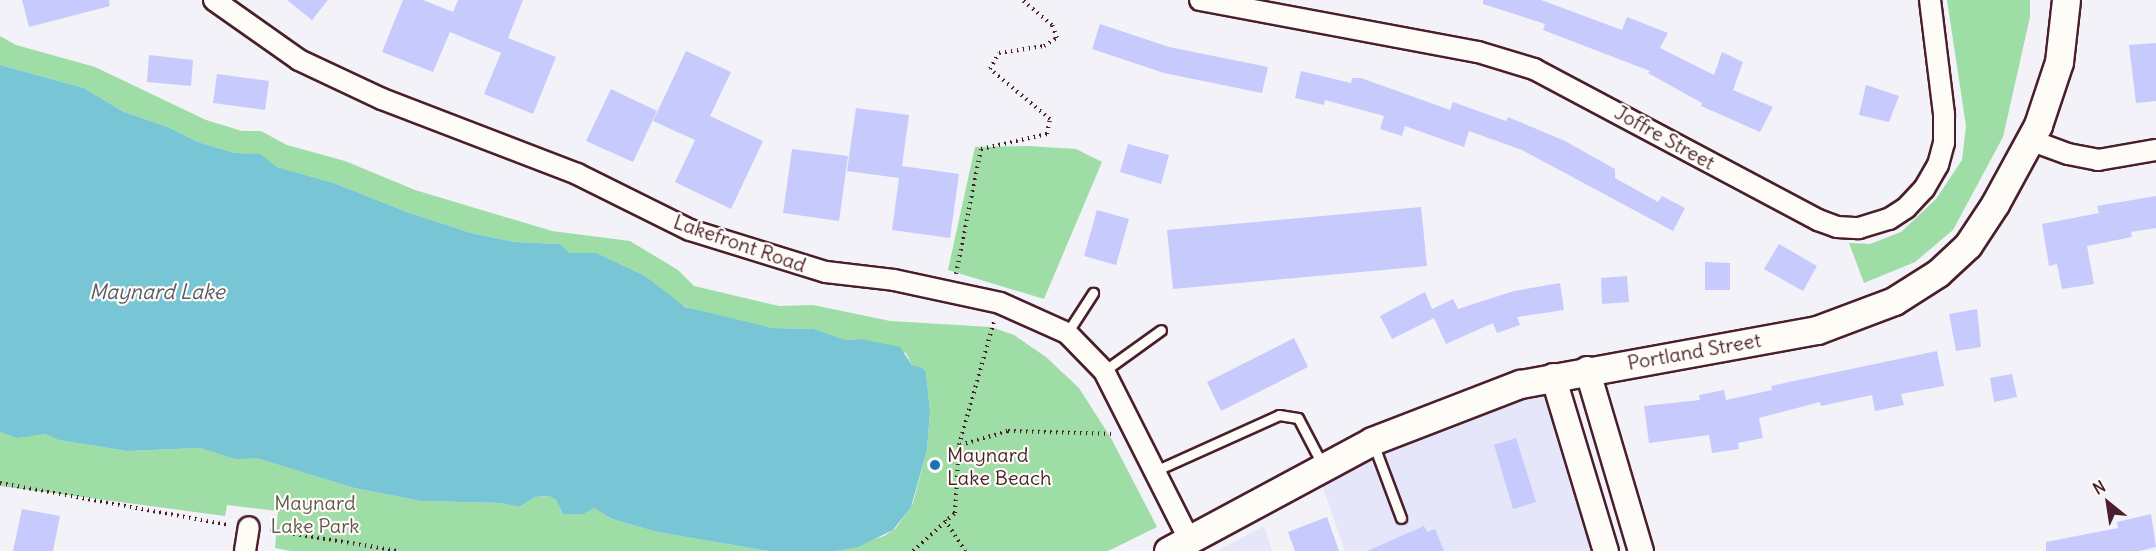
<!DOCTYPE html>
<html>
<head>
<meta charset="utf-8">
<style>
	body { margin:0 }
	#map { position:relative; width:2156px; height:551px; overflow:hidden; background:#f2f2f8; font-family:Delius,sans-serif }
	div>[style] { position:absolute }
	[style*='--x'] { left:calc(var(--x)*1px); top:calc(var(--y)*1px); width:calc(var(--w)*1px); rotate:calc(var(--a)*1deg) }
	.built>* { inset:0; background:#e5e6f9 }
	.green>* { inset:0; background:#9edda5 }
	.water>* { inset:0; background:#78c5d6 }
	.building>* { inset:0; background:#c7cafc }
	.path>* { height:4px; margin-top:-2px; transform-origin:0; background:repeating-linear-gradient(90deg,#4a1f2b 0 1.5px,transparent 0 6px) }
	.roads { filter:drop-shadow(2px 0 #4a1f2b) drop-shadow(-2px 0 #4a1f2b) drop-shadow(0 2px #4a1f2b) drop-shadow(0 -2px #4a1f2b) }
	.service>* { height:9px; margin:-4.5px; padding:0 4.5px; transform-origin:4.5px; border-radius:4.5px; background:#fdfcf7 }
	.minor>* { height:20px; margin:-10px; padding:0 10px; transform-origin:10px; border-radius:10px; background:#fdfcf7 }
	.tertiary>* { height:24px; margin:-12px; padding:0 12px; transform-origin:12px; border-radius:12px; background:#fdfcf7 }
	.secondary>* { height:27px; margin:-13.5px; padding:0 13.5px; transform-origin:13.5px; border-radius:13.5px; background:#fdfcf7 }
	.dots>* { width:16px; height:16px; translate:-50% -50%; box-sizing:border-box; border:3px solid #fdfcf7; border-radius:50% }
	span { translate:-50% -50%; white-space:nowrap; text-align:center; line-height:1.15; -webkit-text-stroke:4.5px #fdfcf7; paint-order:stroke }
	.street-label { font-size:20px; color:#4a1f2b }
	.poi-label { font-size:20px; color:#4a1f2b }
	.left { translate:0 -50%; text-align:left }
	.park-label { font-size:20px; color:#635850 }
	.water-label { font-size:21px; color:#5a5967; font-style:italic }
	.north { position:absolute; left:2078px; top:473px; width:60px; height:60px; -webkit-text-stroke:4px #fdfcf7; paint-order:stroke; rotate:330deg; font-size:16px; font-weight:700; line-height:24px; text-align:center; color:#4a1f2b }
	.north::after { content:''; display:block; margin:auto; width:21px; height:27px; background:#4a1f2b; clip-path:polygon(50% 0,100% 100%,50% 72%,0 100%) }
</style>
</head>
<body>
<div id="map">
	<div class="built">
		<div style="clip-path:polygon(1553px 376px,1597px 551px,1345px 551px,1317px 471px)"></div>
		<div style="clip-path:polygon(1264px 526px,1272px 551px,1217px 551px)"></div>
	</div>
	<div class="green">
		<div style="clip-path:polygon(1947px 0,2030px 0,2030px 17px,2003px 137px,1953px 230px,1915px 262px,1864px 283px,1849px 243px,1870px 244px,1901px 232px,1936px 199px,1962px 160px,1966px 126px)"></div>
		<div style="clip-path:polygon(0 36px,16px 45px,95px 67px,206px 120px,242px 131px,261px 131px,287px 145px,345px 161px,415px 190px,552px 231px,630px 241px,678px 270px,694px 286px,779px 306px,813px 305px,890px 321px,991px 327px,1014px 335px,1046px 357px,1079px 388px,1111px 438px,1157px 527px,1108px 551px,836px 551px,884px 536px,896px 528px,913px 503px,927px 450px,930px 411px,926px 373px,912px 365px,906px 353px,861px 339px,846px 340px,814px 329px,772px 328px,719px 318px,678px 304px,645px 276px,597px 253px,570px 253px,560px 244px,515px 242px,471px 233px,407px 212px,334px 183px,277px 167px,255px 154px,235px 153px,198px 142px,168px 127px,124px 112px,84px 88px,0 65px)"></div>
		<div style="clip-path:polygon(1028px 146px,1076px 149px,1102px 162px,1044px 299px,948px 270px,975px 147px)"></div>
		<div style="clip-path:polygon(0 432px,17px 437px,45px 434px,60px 440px,127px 451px,200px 448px,231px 457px,256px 458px,354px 488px,421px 501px,501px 503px,519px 507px,535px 497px,549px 496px,556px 500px,563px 514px,584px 514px,594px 508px,612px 519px,657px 532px,769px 551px,291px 551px,275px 548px,278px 511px,227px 505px,225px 516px,0 486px)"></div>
	</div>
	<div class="water">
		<div style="clip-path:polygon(0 65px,84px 88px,124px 112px,168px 127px,198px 142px,235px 153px,260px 154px,277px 167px,334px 183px,407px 212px,471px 233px,515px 242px,560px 244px,570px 253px,597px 253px,645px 276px,685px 307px,772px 328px,814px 329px,846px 340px,861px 339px,900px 347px,912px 365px,922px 368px,926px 373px,930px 411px,927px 450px,911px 507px,893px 530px,858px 547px,836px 551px,769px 551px,657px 532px,612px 519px,594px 508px,584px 514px,563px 514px,556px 500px,549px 496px,535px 497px,519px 507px,501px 503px,421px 501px,354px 488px,256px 458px,236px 459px,200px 448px,127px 451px,59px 440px,45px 434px,17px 438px,0 432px)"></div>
	</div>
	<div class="building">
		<div style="clip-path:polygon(22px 0,109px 0,110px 6px,29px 27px)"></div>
		<div style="clip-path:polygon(287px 0,328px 0,312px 20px)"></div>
		<div style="clip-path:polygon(403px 0,423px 0,453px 12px,458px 0,523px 0,508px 38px,556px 57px,533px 114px,484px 94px,501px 53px,450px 32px,433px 72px,382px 52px)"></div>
		<div style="clip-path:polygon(1483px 0,1541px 0,1622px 30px,1627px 17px,1668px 33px,1660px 48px,1714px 75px,1722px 52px,1743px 62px,1733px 90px,1773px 107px,1760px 132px,1701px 106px,1702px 103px,1648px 73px,1650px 71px,1543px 30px,1545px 24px,1483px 4px)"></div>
		<div style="clip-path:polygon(1100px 24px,1169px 47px,1268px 67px,1262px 93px,1164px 73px,1092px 49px)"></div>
		<div style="clip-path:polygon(2156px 43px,2156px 101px,2136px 103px,2129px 45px)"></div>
		<div style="clip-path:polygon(686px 51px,731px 72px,710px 116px,763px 141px,731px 209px,675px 182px,695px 140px,653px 121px)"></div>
		<div style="clip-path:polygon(149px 55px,193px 60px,191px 86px,147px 82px)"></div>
		<div style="clip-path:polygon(1301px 71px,1351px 83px,1352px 78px,1361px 78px,1450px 110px,1453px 102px,1506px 121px,1508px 117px,1565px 141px,1615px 169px,1615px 178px,1658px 202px,1662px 196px,1685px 208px,1673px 231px,1522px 150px,1469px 131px,1464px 147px,1405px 126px,1402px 136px,1380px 129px,1384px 116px,1325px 100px,1324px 105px,1295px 98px)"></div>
		<div style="clip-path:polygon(217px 74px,269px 81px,265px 110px,213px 103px)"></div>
		<div style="clip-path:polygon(1866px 85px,1899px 96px,1889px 122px,1859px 115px)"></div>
		<div style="clip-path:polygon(611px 89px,657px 111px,633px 162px,586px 141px)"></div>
		<div style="clip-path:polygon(856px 108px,909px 115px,902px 166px,959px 174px,950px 238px,892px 230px,899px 178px,847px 171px)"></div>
		<div style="clip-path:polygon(1128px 144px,1169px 155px,1161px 184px,1120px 172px)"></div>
		<div style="clip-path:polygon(792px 149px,848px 156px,839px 221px,783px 213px)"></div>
		<div style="clip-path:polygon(2156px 196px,2156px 228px,2131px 232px,2132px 237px,2087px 246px,2094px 284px,2062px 289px,2057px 264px,2049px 266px,2042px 224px,2099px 213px,2097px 206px)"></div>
		<div style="clip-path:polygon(1421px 207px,1427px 266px,1173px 289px,1167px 230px)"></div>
		<div style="clip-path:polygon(1097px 210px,1129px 219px,1116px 265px,1084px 256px)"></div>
		<div style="clip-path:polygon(1779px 244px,1817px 266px,1803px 291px,1764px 269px)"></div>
		<div style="clip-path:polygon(1705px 262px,1730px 263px,1730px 290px,1705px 290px)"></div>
		<div style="clip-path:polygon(1627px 276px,1629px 302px,1602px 304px,1601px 278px)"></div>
		<div style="clip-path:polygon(1560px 283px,1564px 310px,1517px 317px,1520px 325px,1497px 333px,1493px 323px,1446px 344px,1434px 318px,1392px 339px,1380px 316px,1425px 292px,1432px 309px,1453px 299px,1458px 309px,1514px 291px)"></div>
		<div style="clip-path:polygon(1977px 309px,1981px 347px,1956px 351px,1949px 314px)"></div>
		<div style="clip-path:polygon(1294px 338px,1308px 367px,1221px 411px,1207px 382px)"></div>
		<div style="clip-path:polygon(1937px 351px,1944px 386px,1901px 394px,1904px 405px,1875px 411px,1872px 395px,1821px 406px,1820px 402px,1759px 418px,1763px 438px,1738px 443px,1739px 449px,1712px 453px,1709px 435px,1649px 443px,1644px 406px,1700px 400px,1699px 395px,1724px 390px,1726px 400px,1772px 390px,1771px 386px,1789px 382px)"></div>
		<div style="clip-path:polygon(2012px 374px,2017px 397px,1994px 402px,1990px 378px)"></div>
		<div style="clip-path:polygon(1516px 438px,1536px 502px,1513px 509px,1494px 445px)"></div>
		<div style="clip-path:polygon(22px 509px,60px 516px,53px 551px,13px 551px)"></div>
		<div style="clip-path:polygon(2151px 514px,2156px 547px,2139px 551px,2046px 551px,2046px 542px,2118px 528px,2117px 522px)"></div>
		<div style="clip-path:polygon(1327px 517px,1339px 551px,1295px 551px,1288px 532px)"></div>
		<div style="clip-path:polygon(1424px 526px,1427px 532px,1435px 529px,1444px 551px,1367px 551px)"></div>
	</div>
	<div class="path">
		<div style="--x:956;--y:274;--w:127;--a:-78.7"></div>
		<div style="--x:981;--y:149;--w:68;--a:-12.8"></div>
		<div style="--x:1047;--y:134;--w:15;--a:-79"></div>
		<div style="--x:1050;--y:119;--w:78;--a:-140.2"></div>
		<div style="--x:990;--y:69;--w:18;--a:-61"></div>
		<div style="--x:999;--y:53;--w:46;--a:-8.8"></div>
		<div style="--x:1044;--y:46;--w:15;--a:-32"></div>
		<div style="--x:1057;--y:38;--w:14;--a:-111"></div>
		<div style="--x:1052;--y:25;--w:39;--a:-140"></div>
		<div style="--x:960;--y:445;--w:50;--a:-16.3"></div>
		<div style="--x:1008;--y:431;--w:105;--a:1.6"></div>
		<div style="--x:0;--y:483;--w:233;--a:10.4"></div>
		<div style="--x:945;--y:520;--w:37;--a:57"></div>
		<div style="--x:270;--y:530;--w:131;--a:9.2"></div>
		<div style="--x:913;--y:551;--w:57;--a:-42.1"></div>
		<div style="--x:955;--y:513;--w:68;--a:-86.6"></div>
		<div style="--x:959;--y:445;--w:129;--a:-74.2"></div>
	</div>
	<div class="roads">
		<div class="service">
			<div style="--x:1067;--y:333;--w:48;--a:-57"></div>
			<div style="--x:1104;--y:371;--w:70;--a:-35.7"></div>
			<div style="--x:1373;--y:443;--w:80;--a:69.5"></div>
			<div style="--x:1155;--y:471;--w:136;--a:-24.3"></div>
			<div style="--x:1279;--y:415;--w:19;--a:9"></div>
			<div style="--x:1298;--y:418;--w:52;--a:62.4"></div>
		</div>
		<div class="minor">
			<div style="--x:214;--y:0;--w:104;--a:35.2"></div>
			<div style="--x:299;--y:60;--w:92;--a:25.2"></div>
			<div style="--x:382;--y:99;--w:209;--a:21"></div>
			<div style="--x:577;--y:174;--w:126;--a:26.4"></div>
			<div style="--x:690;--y:230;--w:142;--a:17.2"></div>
			<div style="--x:826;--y:272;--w:68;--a:6.7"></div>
			<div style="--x:894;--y:280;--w:108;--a:12.2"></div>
			<div style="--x:1000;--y:303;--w:73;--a:24.1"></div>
			<div style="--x:1067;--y:333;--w:53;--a:45.8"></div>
			<div style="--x:1104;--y:371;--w:188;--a:63.2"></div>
			<div style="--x:1200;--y:0;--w:283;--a:10.6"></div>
			<div style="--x:1478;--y:52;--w:59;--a:16.9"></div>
			<div style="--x:1534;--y:69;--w:322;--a:28"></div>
			<div style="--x:1818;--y:220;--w:20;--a:20"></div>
			<div style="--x:1837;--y:227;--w:22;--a:3"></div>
			<div style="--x:1859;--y:228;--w:31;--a:-17"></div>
			<div style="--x:1889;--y:219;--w:20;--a:-33"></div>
			<div style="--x:1906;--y:208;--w:26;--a:-47"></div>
			<div style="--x:1924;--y:189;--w:28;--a:-60"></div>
			<div style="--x:1938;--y:165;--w:23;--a:-75"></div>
			<div style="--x:1944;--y:143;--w:29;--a:-90"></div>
			<div style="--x:1944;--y:114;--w:115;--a:-97"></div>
			<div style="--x:2030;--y:140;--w:40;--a:20.2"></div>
			<div style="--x:2068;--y:154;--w:31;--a:11"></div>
			<div style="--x:2098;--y:160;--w:59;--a:-9.8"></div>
			<div style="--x:245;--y:551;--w:24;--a:-81"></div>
		</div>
		<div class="tertiary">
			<div style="--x:1587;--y:369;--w:190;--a:73.5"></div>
			<div style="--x:1553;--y:376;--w:183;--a:73.2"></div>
		</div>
		<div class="secondary">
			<div style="--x:1168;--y:551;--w:232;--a:-28.3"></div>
			<div style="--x:1372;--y:441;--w:159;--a:-21.1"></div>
			<div style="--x:1520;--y:384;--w:302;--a:-10.3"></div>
			<div style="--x:1817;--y:330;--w:82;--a:-20.6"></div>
			<div style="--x:1894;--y:301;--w:52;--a:-32.5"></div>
			<div style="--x:1938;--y:273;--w:41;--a:-43"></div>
			<div style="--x:1968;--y:245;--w:49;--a:-56.6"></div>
			<div style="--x:1995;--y:204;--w:90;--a:-61.4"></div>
			<div style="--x:2038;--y:125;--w:66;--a:-71.6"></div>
			<div style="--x:2059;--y:62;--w:62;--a:-83.6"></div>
		</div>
	</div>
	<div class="dots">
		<div style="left:935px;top:465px;background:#1f6fb2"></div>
	</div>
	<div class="street-label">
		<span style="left:1665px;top:137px;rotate:29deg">Joffre Street</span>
		<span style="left:740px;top:243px;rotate:19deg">Lakefront Road</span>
		<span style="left:1694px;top:351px;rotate:-10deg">Portland Street</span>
	</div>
	<div class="poi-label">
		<span class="left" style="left:947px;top:466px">Maynard<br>Lake Beach</span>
	</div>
	<div class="park-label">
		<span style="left:315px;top:514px">Maynard<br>Lake Park</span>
	</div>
	<div class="water-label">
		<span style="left:157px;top:292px">Maynard Lake</span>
	</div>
	<div class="north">N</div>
</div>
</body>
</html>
